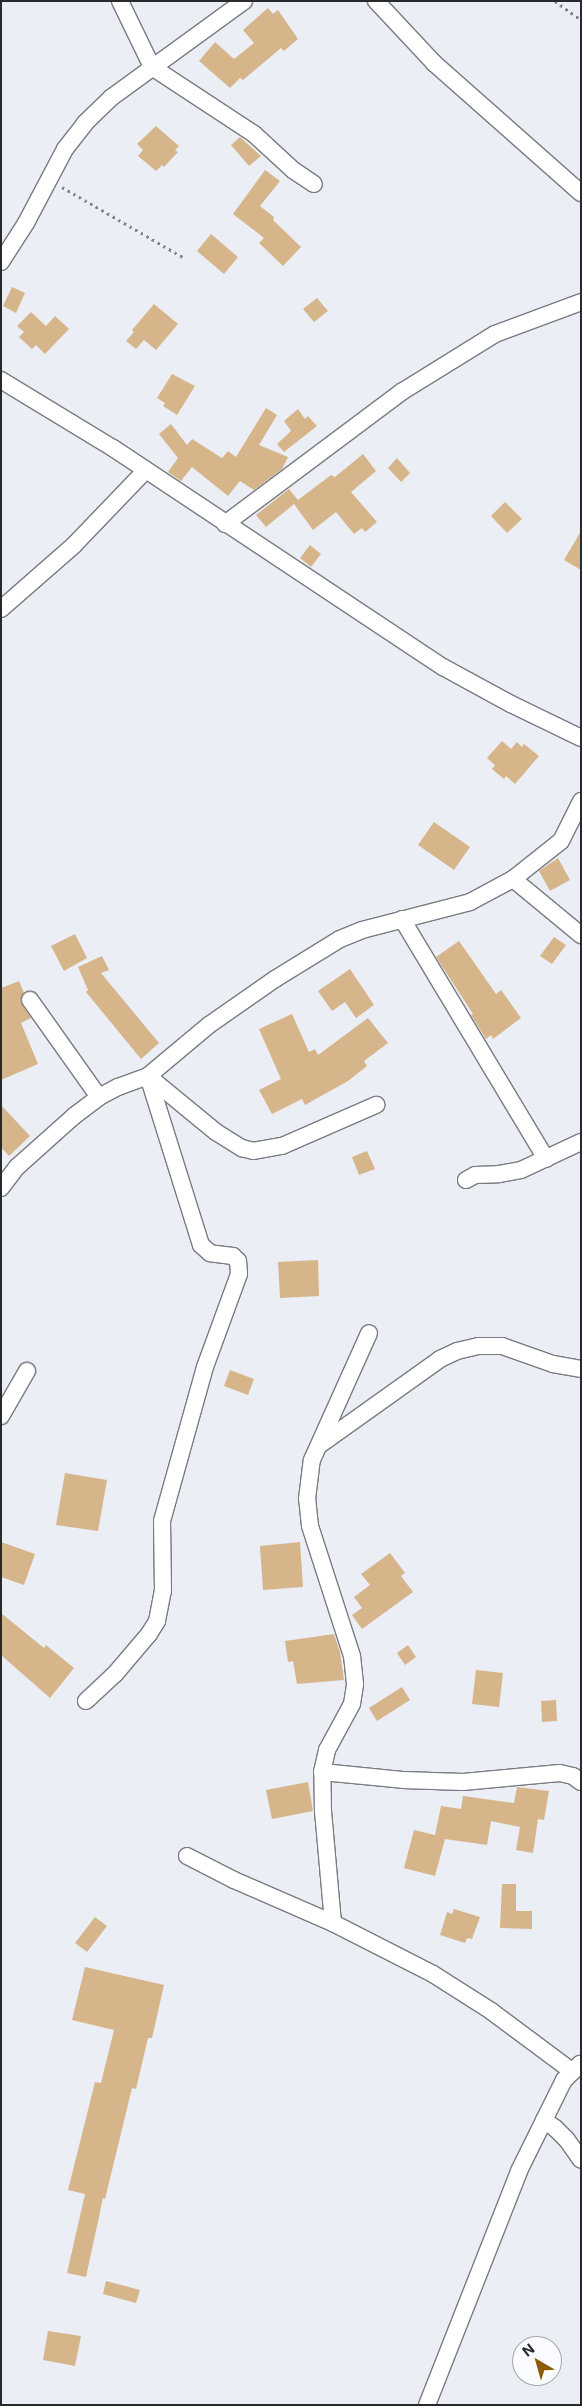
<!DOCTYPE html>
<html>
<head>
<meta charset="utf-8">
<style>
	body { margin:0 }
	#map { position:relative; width:582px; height:2406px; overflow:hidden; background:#ebeef5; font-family:Inter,sans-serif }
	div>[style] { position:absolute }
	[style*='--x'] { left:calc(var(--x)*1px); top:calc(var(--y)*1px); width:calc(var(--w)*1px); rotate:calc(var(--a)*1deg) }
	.building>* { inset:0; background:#d7b58a }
	.path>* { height:3px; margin-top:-1.5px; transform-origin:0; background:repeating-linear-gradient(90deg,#83858a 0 2.5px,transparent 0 6.5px) }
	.roads { filter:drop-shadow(1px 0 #797b82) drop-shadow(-1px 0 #797b82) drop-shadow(0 1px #797b82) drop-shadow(0 -1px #797b82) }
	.street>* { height:16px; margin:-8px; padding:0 8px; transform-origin:8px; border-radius:8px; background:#fff }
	span { translate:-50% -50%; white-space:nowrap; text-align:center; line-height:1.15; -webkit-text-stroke:4px #fafbfe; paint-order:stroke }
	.frame { position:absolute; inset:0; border:2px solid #28292c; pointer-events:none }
	.north { position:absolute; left:512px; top:2336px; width:50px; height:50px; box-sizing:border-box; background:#fafbfe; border:1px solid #a6a7aa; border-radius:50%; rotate:322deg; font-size:14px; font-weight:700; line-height:20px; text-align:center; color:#28292c }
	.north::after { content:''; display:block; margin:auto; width:18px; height:22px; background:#8c5c04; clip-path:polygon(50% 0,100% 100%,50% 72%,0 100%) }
</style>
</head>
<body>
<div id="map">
	<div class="building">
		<div style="clip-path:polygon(268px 8px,273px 14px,278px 10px,298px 39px,284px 51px,281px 48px,243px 80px,240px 78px,230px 88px,199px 61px,215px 42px,234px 59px,254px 43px,243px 30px)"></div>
		<div style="clip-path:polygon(156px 126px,179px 146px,175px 150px,178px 152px,164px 167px,162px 165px,156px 171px,138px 156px,143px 150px,137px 144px)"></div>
		<div style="clip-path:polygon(240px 137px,261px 156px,249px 166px,231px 145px)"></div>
		<div style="clip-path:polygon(265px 170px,280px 181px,260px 206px,274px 217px,273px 220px,301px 247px,283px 266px,259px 243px,264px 238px,233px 214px)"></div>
		<div style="clip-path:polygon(211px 234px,238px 257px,224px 274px,197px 251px)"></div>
		<div style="clip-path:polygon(12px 287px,25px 293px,16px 313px,3px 306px)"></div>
		<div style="clip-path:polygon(317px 298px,328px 311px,314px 322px,303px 309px)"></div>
		<div style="clip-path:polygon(154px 304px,178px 324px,156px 350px,144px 340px,136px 349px,126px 341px,134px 332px,132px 330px)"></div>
		<div style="clip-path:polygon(31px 312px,46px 326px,55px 316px,69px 329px,45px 354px,36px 345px,32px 349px,19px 337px,24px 332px,17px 326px)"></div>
		<div style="clip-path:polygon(172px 374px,195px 386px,177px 415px,163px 406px,165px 403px,157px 398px)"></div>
		<div style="clip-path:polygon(266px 408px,277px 415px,259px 445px,288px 457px,282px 469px,254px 490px,240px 481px,228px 496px,192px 467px,181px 481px,168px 472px,178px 458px,159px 434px,171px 424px,187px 445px,192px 439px,222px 458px,228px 451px,236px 457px)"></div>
		<div style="clip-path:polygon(298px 409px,305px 419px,308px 416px,317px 426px,284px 452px,277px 444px,291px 431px,284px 421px)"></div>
		<div style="clip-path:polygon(363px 454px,376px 471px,351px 492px,377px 522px,365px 532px,362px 528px,354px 534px,336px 512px,313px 530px,294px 504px,266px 527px,256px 515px,289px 489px,298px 500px,331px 475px,335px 477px)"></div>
		<div style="clip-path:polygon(397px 458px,410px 473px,401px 482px,388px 468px)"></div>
		<div style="clip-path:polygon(505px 502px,522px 519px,507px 533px,491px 516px)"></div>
		<div style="clip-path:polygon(581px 531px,581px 570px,564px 560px)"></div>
		<div style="clip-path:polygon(310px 545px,321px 554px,311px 567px,300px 558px)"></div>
		<div style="clip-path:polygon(502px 741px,511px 749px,517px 742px,522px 747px,524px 744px,539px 756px,515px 784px,506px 776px,504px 779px,492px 769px,495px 765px,487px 758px)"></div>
		<div style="clip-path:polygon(434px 822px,470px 847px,454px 870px,418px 845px)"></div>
		<div style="clip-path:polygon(558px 858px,570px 880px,550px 891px,539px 871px)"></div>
		<div style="clip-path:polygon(75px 934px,87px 958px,64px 971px,51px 946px)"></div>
		<div style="clip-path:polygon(554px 937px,566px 945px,552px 964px,540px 956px)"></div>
		<div style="clip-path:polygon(459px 941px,496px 994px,501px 990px,521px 1018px,493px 1039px,491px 1035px,486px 1039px,471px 1015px,473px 1014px,436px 957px)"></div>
		<div style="clip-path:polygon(102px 956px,109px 970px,101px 973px,159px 1043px,141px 1059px,86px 992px,88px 990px,78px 967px)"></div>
		<div style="clip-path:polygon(350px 969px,374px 1005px,356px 1018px,345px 1002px,332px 1011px,318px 991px)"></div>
		<div style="clip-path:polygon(19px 981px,24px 993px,20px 1001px,31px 1018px,21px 1023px,38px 1064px,1px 1080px,1px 988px)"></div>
		<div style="clip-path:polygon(292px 1014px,309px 1052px,315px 1049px,318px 1055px,368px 1018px,388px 1043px,364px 1061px,367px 1066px,348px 1081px,305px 1105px,302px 1099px,272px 1114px,259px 1090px,281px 1079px,259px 1029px)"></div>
		<div style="clip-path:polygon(1px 1105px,30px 1136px,9px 1156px,1px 1147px)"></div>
		<div style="clip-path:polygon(367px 1151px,375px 1169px,359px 1175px,352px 1157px)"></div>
		<div style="clip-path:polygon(318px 1260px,319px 1296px,280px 1298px,278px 1262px)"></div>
		<div style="clip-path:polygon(230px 1370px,254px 1379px,248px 1395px,224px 1386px)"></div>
		<div style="clip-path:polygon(65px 1473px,107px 1480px,98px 1531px,56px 1525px)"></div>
		<div style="clip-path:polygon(1px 1542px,35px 1554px,24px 1585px,1px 1577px)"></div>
		<div style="clip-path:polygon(300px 1542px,303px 1587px,263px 1590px,260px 1546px)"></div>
		<div style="clip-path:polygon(390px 1553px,405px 1573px,401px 1576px,413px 1592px,362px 1629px,352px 1615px,362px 1608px,354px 1597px,370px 1585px,361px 1574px)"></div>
		<div style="clip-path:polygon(1px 1613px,44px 1648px,46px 1645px,74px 1668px,50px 1698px,1px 1655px)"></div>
		<div style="clip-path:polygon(334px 1634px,340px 1652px,344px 1680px,297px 1684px,293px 1661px,288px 1662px,285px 1641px)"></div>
		<div style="clip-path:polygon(408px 1645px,416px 1657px,405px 1665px,397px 1653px)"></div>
		<div style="clip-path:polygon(476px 1670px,503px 1673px,499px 1707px,472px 1704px)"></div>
		<div style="clip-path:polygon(402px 1687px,410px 1700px,377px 1721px,369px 1708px)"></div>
		<div style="clip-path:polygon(556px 1700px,557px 1721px,542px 1722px,541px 1701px)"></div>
		<div style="clip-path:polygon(308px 1782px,313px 1811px,272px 1819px,266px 1790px)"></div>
		<div style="clip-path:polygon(517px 1787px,549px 1791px,544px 1820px,538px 1819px,533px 1853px,516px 1850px,520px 1827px,491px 1821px,487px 1845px,445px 1839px,435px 1876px,404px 1868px,414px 1830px,435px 1835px,441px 1806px,461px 1809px,463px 1796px,514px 1803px)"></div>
		<div style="clip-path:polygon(502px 1884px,516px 1884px,516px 1911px,532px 1911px,532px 1929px,500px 1928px)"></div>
		<div style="clip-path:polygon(454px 1909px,480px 1917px,472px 1939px,467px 1938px,465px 1943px,440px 1935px,447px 1912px,452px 1914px)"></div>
		<div style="clip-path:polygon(95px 1917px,107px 1926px,87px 1952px,75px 1943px)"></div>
		<div style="clip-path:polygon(85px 1967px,164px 1985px,152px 2038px,148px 2038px,136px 2089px,132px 2088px,105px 2199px,103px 2198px,86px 2277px,67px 2273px,85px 2194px,68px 2190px,95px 2082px,101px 2083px,114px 2030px,72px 2020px)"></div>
		<div style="clip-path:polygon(106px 2281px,140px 2290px,136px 2303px,103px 2294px)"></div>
		<div style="clip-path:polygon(48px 2331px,81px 2336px,75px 2366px,43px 2360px)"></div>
	</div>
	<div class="path">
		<div style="--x:555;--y:1;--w:32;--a:36"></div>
		<div style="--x:62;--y:187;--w:143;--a:30.1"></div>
	</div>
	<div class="roads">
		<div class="street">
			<div style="--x:120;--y:1;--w:73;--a:64.1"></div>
			<div style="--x:152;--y:67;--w:122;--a:33.3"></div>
			<div style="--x:254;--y:134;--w:53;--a:42.7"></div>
			<div style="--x:293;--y:170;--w:25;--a:34"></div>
			<div style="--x:376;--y:1;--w:85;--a:46.9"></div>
			<div style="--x:434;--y:63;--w:196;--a:41.5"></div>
			<div style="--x:1;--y:262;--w:46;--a:-57.3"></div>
			<div style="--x:26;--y:223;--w:84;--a:-62.2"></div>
			<div style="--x:65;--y:149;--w:33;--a:-52"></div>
			<div style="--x:85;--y:123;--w:37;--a:-44"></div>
			<div style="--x:112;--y:97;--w:163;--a:-36"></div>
			<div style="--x:1;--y:380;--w:131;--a:31.3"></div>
			<div style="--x:113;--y:448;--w:396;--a:33.6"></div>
			<div style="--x:443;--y:667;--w:77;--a:28.6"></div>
			<div style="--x:511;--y:704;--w:78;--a:25.9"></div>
			<div style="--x:225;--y:524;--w:222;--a:-36.8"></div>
			<div style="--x:403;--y:391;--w:108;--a:-31.8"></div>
			<div style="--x:495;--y:334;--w:92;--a:-20.4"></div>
			<div style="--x:1;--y:609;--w:97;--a:-41.2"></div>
			<div style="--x:74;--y:545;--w:104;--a:-46.2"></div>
			<div style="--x:513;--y:879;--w:88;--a:39.5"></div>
			<div style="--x:402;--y:919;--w:280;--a:59"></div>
			<div style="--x:30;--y:1000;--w:119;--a:54.6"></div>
			<div style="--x:149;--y:1077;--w:87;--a:39.4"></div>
			<div style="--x:216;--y:1132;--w:31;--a:32"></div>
			<div style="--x:242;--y:1148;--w:11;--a:15"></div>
			<div style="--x:253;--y:1151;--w:29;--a:-10"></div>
			<div style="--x:282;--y:1146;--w:103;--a:-23.6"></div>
			<div style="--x:466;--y:1180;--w:10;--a:-29"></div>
			<div style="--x:475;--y:1175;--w:24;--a:-2"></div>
			<div style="--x:499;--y:1174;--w:22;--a:-10"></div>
			<div style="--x:521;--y:1170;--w:66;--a:-25"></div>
			<div style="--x:1;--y:1188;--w:26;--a:-53"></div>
			<div style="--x:17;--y:1167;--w:76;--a:-41.8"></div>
			<div style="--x:74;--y:1116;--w:31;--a:-37"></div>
			<div style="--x:99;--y:1097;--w:21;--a:-28"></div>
			<div style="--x:118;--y:1087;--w:32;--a:-20"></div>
			<div style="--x:148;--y:1076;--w:80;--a:-39.9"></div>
			<div style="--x:209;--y:1025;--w:80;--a:-34.9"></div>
			<div style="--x:275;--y:979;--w:76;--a:-31.6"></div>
			<div style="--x:340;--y:939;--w:24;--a:-22"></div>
			<div style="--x:362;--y:930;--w:112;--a:-14.5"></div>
			<div style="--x:470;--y:902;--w:49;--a:-28.1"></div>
			<div style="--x:513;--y:879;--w:61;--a:-38.4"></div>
			<div style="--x:561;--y:841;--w:45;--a:-63.4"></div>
			<div style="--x:1;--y:1416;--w:52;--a:-60"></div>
			<div style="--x:321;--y:1444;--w:146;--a:-35.5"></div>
			<div style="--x:440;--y:1359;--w:19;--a:-25"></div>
			<div style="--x:457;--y:1351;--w:22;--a:-13"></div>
			<div style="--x:478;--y:1346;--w:24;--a:0"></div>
			<div style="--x:502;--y:1346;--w:54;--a:19.4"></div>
			<div style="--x:553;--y:1364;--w:28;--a:10"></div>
			<div style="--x:86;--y:1701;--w:40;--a:-43"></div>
			<div style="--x:115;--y:1674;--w:52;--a:-49.6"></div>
			<div style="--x:149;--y:1634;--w:15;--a:-58"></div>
			<div style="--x:157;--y:1621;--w:31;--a:-79"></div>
			<div style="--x:163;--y:1591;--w:70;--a:-90.8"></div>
			<div style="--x:162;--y:1521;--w:160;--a:-74.4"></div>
			<div style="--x:205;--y:1367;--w:99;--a:-69.9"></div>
			<div style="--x:239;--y:1274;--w:13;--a:-94"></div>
			<div style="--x:238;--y:1261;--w:7;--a:-135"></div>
			<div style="--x:233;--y:1256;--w:23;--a:-173"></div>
			<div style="--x:210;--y:1253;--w:12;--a:-138"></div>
			<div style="--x:201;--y:1245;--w:177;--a:-107.4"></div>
			<div style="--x:322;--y:1772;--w:81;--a:5.6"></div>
			<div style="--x:403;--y:1780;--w:60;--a:1.9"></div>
			<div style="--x:463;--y:1782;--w:97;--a:-5.3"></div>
			<div style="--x:560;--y:1773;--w:13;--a:13"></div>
			<div style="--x:573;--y:1776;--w:10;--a:37"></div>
			<div style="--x:187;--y:1856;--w:53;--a:27.1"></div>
			<div style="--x:234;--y:1880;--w:108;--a:23.5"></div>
			<div style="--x:333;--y:1923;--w:112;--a:27"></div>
			<div style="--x:433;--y:1974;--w:69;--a:32.5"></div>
			<div style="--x:491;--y:2011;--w:102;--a:36.6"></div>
			<div style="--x:333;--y:1923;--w:112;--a:-95.1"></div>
			<div style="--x:323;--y:1811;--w:39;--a:-91"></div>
			<div style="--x:322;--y:1772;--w:23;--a:-77"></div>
			<div style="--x:327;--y:1750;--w:52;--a:-61.5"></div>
			<div style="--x:352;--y:1704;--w:20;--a:-81"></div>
			<div style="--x:355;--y:1684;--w:28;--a:-96"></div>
			<div style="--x:352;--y:1656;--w:137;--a:-107.9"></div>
			<div style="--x:310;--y:1526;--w:27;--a:-96"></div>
			<div style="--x:307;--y:1499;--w:39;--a:-83"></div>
			<div style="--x:312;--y:1460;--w:139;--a:-65.8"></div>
			<div style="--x:544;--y:2120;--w:14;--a:36"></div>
			<div style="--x:555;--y:2128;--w:17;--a:45"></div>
			<div style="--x:567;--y:2140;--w:24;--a:55"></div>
			<div style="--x:427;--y:2405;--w:251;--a:-68.5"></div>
			<div style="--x:519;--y:2171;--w:102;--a:-63.7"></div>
			<div style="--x:564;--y:2080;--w:23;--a:-45"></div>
		</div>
	</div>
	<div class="frame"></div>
	<div class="north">N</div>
</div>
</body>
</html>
